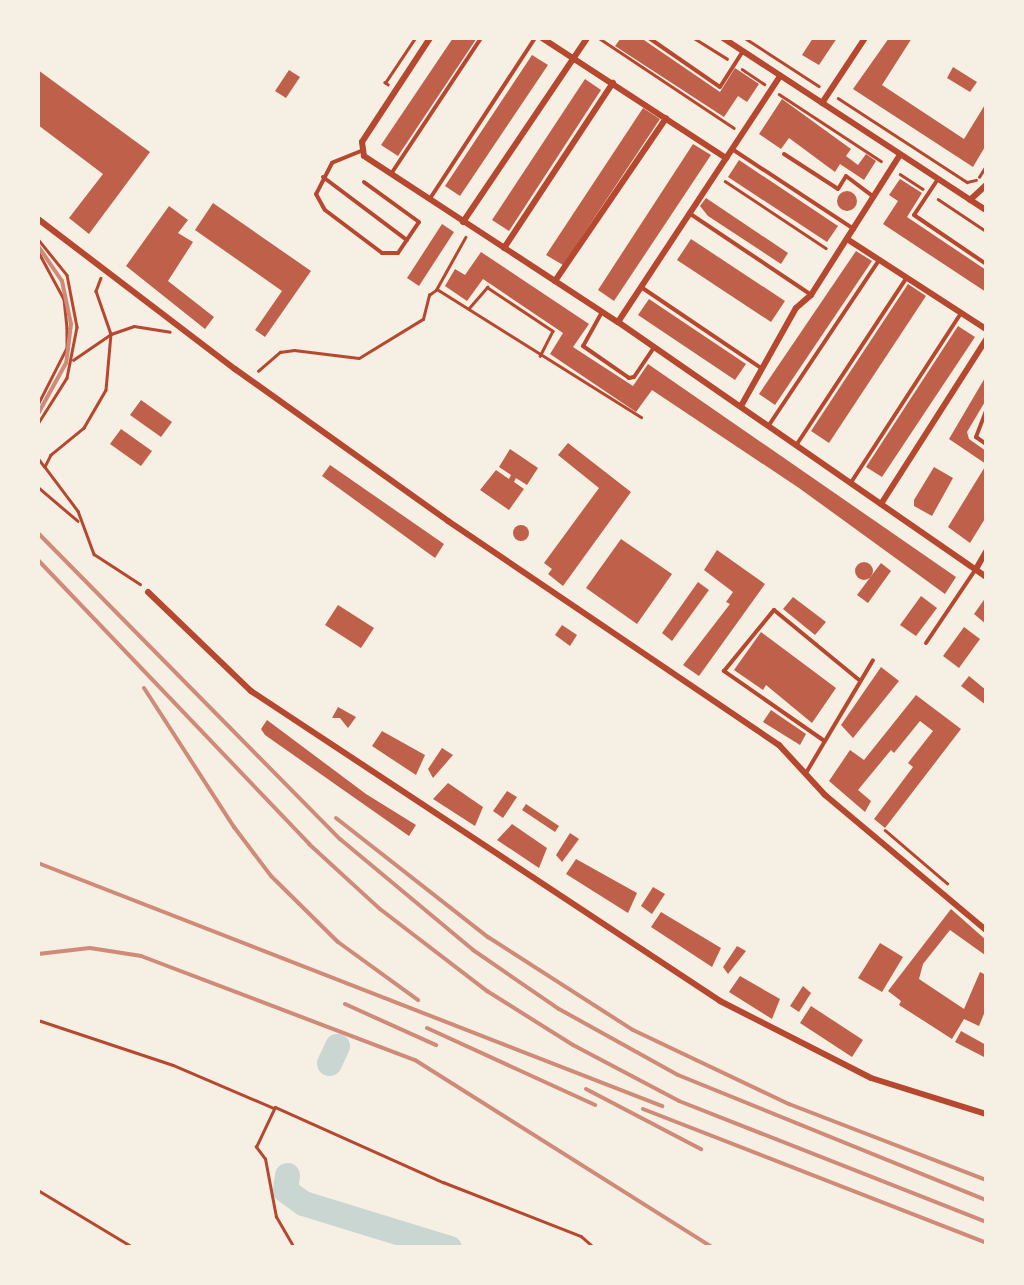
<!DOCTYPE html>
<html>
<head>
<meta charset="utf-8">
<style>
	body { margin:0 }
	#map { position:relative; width:1024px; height:1285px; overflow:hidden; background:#f6efe4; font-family:"Archivo Narrow",sans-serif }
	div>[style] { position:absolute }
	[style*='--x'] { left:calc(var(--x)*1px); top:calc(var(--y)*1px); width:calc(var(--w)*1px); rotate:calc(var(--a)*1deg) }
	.river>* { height:25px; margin:-12.5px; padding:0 12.5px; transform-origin:12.5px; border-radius:12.5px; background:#c9d6d2 }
	.building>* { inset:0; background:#bf614a }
	.round { border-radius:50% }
	.path>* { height:2.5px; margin:-1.25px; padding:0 1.25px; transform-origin:1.25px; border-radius:1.25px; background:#b5482f }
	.service>* { height:4px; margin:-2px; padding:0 2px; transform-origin:2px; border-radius:2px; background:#b5482f }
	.minor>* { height:6px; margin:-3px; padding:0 3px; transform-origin:3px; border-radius:3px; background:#b5482f }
	.rail>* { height:4px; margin:-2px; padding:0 2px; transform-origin:2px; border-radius:2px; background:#cf8b77 }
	span { translate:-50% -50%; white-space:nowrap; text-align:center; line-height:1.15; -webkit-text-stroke:10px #f6efe4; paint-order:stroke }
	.frame { position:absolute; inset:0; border:40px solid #f6efe4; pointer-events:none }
</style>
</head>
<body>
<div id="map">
	<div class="river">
		<div style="--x:329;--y:1063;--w:19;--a:-65"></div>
		<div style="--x:287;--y:1175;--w:15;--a:98"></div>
		<div style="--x:285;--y:1190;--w:22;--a:36"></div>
		<div style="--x:303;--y:1203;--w:153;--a:17.1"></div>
	</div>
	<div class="building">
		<div style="clip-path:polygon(453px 38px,477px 38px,398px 156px,381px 145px)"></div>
		<div style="clip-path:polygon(621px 38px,641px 38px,720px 92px,735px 68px,759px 84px,747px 102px,738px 96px,724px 117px,615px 46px)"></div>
		<div style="clip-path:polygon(813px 38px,837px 38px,819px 65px,802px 55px)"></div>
		<div style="clip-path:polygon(889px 38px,912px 38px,882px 85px,964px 139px,986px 103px,986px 145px,973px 167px,853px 89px)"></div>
		<div style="clip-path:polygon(532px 55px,548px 65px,460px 196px,445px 186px)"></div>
		<div style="clip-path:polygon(953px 67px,977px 82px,970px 92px,947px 78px)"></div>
		<div style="clip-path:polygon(38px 70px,150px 152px,89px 234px,69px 218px,103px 174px,38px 125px)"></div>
		<div style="clip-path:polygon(289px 70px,300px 77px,286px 98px,275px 91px)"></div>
		<div style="clip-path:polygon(585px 79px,601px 90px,509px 231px,492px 220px)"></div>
		<div style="clip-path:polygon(782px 99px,851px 149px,846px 156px,858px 165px,866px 154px,876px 161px,864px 180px,840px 164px,835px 172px,789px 138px,781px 149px,759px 134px)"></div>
		<div style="clip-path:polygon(643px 108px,660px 119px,563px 265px,546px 255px)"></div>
		<div style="clip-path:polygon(693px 144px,711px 155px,614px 301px,598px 290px)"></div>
		<div style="clip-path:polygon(739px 160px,838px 226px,827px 242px,728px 177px)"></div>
		<div style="clip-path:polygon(900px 179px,922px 193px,907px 217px,986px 270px,986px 292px,883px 224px,898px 201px,889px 195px)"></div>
		<div class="round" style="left:837px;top:191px;width:20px;height:20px"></div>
		<div style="clip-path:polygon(706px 198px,788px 253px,781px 264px,708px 216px,700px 206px)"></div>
		<div style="clip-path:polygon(213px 203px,311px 271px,265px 337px,255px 330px,282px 291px,195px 230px)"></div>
		<div style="clip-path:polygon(169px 206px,188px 220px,178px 233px,193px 242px,168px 281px,214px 317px,205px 329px,126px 266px)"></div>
		<div style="clip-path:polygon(442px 224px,454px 232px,419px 286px,407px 278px)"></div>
		<div style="clip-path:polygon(691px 239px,785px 301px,771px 322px,677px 260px)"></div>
		<div style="clip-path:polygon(856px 251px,872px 261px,775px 405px,759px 394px)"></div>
		<div style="clip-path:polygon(481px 252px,589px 324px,573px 347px,633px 386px,648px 364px,956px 577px,945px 594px,799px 488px,652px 390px,636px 412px,550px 354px,563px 333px,483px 279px,467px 301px,445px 286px,455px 269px,465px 275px)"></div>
		<div style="clip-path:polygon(908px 284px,926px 296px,829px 443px,811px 431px)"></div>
		<div style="clip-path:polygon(649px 299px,746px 364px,735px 380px,638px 315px)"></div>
		<div style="clip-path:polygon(958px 326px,975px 337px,882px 477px,866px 467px)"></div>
		<div style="clip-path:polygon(986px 376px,986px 400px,967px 432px,969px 439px,986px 451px,986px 464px,949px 439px)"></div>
		<div style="clip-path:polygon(141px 400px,172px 422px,161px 437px,130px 415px)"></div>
		<div style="clip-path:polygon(121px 429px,152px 451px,141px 466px,110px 444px)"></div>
		<div style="clip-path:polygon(568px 443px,631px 492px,563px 586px,548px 574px,552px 569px,544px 563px,599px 488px,558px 455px)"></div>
		<div style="clip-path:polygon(510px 449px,538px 468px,527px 485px,516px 478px,514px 482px,524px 489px,509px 510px,480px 490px,496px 470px,509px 479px,511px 475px,499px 467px)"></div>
		<div style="clip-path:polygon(330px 465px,444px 544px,435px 558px,322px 476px)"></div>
		<div style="clip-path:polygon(986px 465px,986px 517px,970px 543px,948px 527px)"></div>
		<div style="clip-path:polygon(934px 467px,953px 478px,932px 516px,914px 506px,914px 500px)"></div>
		<div class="round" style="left:513px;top:525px;width:16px;height:16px"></div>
		<div style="clip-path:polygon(621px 539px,672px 574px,637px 624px,586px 588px)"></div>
		<div style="clip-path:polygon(717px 550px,765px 584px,699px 676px,683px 665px,730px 604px,726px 602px,733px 592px,704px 570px)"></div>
		<div class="round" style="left:855px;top:562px;width:18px;height:18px"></div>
		<div style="clip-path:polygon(881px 563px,891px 571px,868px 603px,857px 595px)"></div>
		<div style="clip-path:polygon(698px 582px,709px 590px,672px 641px,662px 633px)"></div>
		<div style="clip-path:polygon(921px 596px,937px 608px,916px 636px,900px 625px)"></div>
		<div style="clip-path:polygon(793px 597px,826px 622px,815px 635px,783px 609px)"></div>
		<div style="clip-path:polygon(986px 597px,986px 624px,974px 614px)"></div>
		<div style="clip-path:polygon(338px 605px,374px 628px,361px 648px,325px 625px)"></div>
		<div style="clip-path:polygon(562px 625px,577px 635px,570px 646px,555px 635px)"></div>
		<div style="clip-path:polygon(964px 627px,980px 639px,959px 668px,943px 656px)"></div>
		<div style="clip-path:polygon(761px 632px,836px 688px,812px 723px,766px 685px,763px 690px,734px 670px)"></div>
		<div style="clip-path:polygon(881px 667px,899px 681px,853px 738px,841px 725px)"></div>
		<div style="clip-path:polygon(969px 676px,986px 690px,986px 705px,961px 686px)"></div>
		<div style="clip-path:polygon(916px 695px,961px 729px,885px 828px,874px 819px,913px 767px,908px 763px,933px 731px,920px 721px,894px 753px,891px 750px,858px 790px,871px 801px,865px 812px,829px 781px,850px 750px,864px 760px)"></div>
		<div style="clip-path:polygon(338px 707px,356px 717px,348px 728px,340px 718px,332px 718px)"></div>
		<div style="clip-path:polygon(771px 710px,806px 734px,800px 745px,763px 722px)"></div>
		<div style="clip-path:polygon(267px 720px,366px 794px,416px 825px,409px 836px,265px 735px,261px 729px)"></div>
		<div style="clip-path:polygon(382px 731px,425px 755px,416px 775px,372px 746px)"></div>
		<div style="clip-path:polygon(442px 748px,453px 755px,433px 778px,428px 769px)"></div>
		<div style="clip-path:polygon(448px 783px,483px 807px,475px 826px,433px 799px)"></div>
		<div style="clip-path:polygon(507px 791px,517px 797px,503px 818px,493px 811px)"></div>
		<div style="clip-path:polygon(526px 804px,559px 826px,555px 832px,522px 810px)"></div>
		<div style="clip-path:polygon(512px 824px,547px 848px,539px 868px,497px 840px)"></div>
		<div style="clip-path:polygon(570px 833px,579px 839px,562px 862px,556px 855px)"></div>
		<div style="clip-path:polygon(576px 859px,637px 893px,628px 913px,566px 874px)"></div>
		<div style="clip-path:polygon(653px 887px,665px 894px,652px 914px,641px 906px)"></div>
		<div style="clip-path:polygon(951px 909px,986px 940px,985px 955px,950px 930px,923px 964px,919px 979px,964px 1009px,980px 972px,986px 975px,986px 1009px,979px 1026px,964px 1019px,952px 1039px,899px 1005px,901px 1001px,888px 991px)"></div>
		<div style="clip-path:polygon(661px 912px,721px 948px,712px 967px,651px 927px)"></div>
		<div style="clip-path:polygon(880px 943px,903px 957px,882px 992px,858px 978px)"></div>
		<div style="clip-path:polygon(737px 946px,746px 951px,728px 974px,723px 967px)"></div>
		<div style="clip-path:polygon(740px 976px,780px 999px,772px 1019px,729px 992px)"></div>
		<div style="clip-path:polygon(803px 986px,811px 993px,799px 1012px,790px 1006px)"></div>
		<div style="clip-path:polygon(811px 1006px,863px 1040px,852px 1057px,800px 1023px)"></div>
		<div style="clip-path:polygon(961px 1031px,986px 1045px,986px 1058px,955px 1042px)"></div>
	</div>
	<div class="path">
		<div style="--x:599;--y:38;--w:162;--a:33.7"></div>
		<div style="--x:694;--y:38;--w:39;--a:32"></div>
		<div style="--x:745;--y:38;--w:88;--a:33"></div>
		<div style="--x:742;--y:69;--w:27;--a:34"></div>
		<div style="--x:388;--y:85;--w:4;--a:-146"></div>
		<div style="--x:385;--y:83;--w:54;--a:-56.3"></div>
		<div style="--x:779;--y:94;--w:122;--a:33.3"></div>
		<div style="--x:838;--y:98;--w:154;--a:33.1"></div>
		<div style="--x:967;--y:182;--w:9;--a:-13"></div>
		<div style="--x:900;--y:174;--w:27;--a:33"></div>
		<div style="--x:979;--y:177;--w:13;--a:-58"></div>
		<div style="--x:725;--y:181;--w:121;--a:33.6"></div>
		<div style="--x:938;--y:199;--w:58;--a:33.7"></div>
		<div style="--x:466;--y:237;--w:60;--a:119.1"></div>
		<div style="--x:437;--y:289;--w:241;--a:32.1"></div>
		<div style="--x:38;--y:239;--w:46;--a:51.1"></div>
		<div style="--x:67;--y:275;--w:53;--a:79.1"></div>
		<div style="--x:77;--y:327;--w:52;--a:101.1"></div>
		<div style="--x:67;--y:378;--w:54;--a:122.2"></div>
		<div style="--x:38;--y:251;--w:55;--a:61.6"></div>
		<div style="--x:64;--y:299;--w:29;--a:84"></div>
		<div style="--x:67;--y:328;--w:20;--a:90"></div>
		<div style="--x:67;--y:348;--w:64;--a:117"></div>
		<div style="--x:101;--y:278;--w:14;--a:111"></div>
		<div style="--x:96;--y:291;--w:46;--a:70.8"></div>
		<div style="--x:111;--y:334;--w:56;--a:95.1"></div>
		<div style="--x:106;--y:390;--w:44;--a:120.1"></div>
		<div style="--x:84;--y:428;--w:43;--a:140.7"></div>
		<div style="--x:51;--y:455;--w:13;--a:117"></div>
		<div style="--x:45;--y:467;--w:55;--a:53.1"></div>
		<div style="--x:78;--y:511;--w:46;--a:69.6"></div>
		<div style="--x:94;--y:554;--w:55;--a:33.1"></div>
		<div style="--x:469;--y:308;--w:28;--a:-49"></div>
		<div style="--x:487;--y:287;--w:79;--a:33.7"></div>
		<div style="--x:553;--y:331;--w:28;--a:117"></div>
		<div style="--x:73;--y:360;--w:46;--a:-34.4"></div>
		<div style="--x:111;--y:334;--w:24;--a:-19"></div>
		<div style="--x:134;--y:326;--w:36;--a:9"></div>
		<div style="--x:258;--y:371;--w:29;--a:-41"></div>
		<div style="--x:280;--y:352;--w:14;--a:-8"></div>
		<div style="--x:294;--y:350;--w:65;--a:7"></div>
		<div style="--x:359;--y:358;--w:75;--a:-31.4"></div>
		<div style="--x:423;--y:319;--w:25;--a:-76"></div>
		<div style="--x:429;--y:295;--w:9;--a:-36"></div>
		<div style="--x:38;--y:458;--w:10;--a:53"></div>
		<div style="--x:38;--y:487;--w:52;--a:40.4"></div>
		<div style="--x:885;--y:830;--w:82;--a:40.5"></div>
		<div style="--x:38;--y:1020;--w:142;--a:18.4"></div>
		<div style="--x:173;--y:1065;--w:110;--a:23.1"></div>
		<div style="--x:38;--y:1190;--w:112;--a:31.1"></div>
		<div style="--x:294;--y:1248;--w:36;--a:-120"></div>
		<div style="--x:276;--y:1217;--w:59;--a:-100.7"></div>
		<div style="--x:265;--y:1159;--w:15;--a:-127"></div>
		<div style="--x:256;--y:1147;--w:44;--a:-64.6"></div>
		<div style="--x:275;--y:1107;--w:184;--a:24.1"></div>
		<div style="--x:443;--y:1182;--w:148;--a:21.4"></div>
		<div style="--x:581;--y:1236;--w:18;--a:41"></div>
	</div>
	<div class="service">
		<div style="--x:649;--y:38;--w:86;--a:34.6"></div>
		<div style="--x:720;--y:87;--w:43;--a:-57.4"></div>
		<div style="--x:732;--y:149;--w:146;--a:33.3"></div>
		<div style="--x:361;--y:151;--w:31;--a:158"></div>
		<div style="--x:332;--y:163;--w:35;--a:117"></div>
		<div style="--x:316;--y:194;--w:18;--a:61"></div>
		<div style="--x:325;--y:210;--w:71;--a:37"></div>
		<div style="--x:382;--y:253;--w:16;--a:0"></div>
		<div style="--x:398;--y:253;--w:37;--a:-56"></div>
		<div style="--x:419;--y:222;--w:68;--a:-144"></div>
		<div style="--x:784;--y:154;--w:64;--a:32.9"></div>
		<div style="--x:838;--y:189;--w:15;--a:-58"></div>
		<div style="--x:846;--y:176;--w:35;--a:37"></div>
		<div style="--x:391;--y:174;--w:163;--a:-56.5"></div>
		<div style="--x:323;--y:177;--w:105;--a:36.9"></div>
		<div style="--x:938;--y:179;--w:43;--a:123.7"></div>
		<div style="--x:914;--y:215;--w:87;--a:34.2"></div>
		<div style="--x:431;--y:197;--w:190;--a:-56.8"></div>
		<div style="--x:689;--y:213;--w:146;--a:33.8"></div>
		<div style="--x:641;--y:287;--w:145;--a:34"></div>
		<div style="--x:602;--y:312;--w:39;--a:119"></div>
		<div style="--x:583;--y:346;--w:56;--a:34.8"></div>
		<div style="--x:629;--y:378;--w:5;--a:-11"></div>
		<div style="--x:634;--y:377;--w:34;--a:-56"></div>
		<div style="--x:986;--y:411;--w:28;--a:111"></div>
		<div style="--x:976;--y:437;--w:12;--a:35"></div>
		<div style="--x:769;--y:425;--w:198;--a:-56.3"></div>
		<div style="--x:797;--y:444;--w:198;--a:-56.6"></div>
		<div style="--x:852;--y:481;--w:200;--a:-57"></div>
		<div style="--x:926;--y:643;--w:89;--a:-56"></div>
		<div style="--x:823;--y:740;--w:121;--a:-145.1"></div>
		<div style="--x:724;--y:671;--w:79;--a:-50.7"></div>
		<div style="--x:774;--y:610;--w:109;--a:39.4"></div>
		<div style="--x:806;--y:773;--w:131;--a:-59.3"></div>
	</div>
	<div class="minor">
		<div style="--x:430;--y:38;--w:124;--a:123.2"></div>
		<div style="--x:362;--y:142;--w:14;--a:82"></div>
		<div style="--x:364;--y:156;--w:303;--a:33.2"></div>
		<div style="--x:618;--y:322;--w:448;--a:34.7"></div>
		<div style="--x:542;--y:38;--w:220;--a:33.1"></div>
		<div style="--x:723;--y:38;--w:314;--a:33.2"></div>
		<div style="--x:822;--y:103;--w:78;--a:-56.5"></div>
		<div style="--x:970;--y:200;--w:22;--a:-43"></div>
		<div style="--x:38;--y:219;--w:248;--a:37.3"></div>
		<div style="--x:235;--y:369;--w:262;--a:35.5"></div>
		<div style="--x:448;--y:521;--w:400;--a:34.1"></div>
		<div style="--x:779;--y:745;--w:68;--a:47.4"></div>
		<div style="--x:825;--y:795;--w:210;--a:40"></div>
		<div style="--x:463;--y:222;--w:222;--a:-56"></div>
		<div style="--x:847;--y:239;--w:166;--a:32.9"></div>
		<div style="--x:504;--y:248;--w:198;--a:-56.6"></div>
		<div style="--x:555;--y:281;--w:197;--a:-55.7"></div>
		<div style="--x:618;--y:322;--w:295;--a:-56.6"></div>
		<div style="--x:741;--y:406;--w:112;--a:-60.7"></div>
		<div style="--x:796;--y:308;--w:20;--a:-41"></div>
		<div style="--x:811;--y:295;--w:166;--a:-57.6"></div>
		<div style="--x:881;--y:504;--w:195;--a:-57.4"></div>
		<div style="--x:976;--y:569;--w:20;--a:-60"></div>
		<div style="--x:148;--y:592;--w:143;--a:43.9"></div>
		<div style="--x:251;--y:691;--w:562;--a:33.46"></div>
		<div style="--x:720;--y:1001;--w:169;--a:27"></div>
		<div style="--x:871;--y:1078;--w:121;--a:17.4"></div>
	</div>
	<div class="rail">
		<div style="--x:38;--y:246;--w:42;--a:55.6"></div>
		<div style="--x:62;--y:281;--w:44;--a:78.2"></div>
		<div style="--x:71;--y:324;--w:39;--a:97"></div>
		<div style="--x:66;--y:363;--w:58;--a:118.8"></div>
		<div style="--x:38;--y:533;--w:430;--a:45.4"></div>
		<div style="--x:340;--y:839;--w:173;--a:39.8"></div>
		<div style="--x:473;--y:950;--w:104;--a:34.5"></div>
		<div style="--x:559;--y:1009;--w:136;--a:29"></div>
		<div style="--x:678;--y:1075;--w:332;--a:22.1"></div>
		<div style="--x:38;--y:560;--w:393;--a:46.3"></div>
		<div style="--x:309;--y:844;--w:96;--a:42.5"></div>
		<div style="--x:380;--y:909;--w:135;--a:37.5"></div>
		<div style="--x:487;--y:991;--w:102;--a:32.1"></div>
		<div style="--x:573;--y:1045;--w:120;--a:27.8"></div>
		<div style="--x:679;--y:1101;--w:330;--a:21.5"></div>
		<div style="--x:144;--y:688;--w:166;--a:57.1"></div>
		<div style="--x:234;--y:827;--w:61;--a:52.9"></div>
		<div style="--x:271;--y:876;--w:94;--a:44.6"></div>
		<div style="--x:338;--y:942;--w:99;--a:35.9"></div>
		<div style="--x:336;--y:818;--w:193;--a:38.1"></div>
		<div style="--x:488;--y:937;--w:172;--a:32.7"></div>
		<div style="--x:633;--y:1030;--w:173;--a:25.4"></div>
		<div style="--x:789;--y:1104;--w:211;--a:21.1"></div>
		<div style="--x:38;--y:863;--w:670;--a:21.28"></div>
		<div style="--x:38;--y:954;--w:52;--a:-6.6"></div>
		<div style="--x:90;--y:948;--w:52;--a:8.9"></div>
		<div style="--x:141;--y:956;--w:293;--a:20.8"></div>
		<div style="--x:415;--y:1060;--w:352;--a:32.2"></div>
		<div style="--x:345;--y:1004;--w:100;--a:24.3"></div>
		<div style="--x:427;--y:1028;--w:185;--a:24.6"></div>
		<div style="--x:586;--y:1089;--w:130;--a:27.6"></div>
		<div style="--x:643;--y:1109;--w:368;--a:21.3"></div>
	</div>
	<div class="frame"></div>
</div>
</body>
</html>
